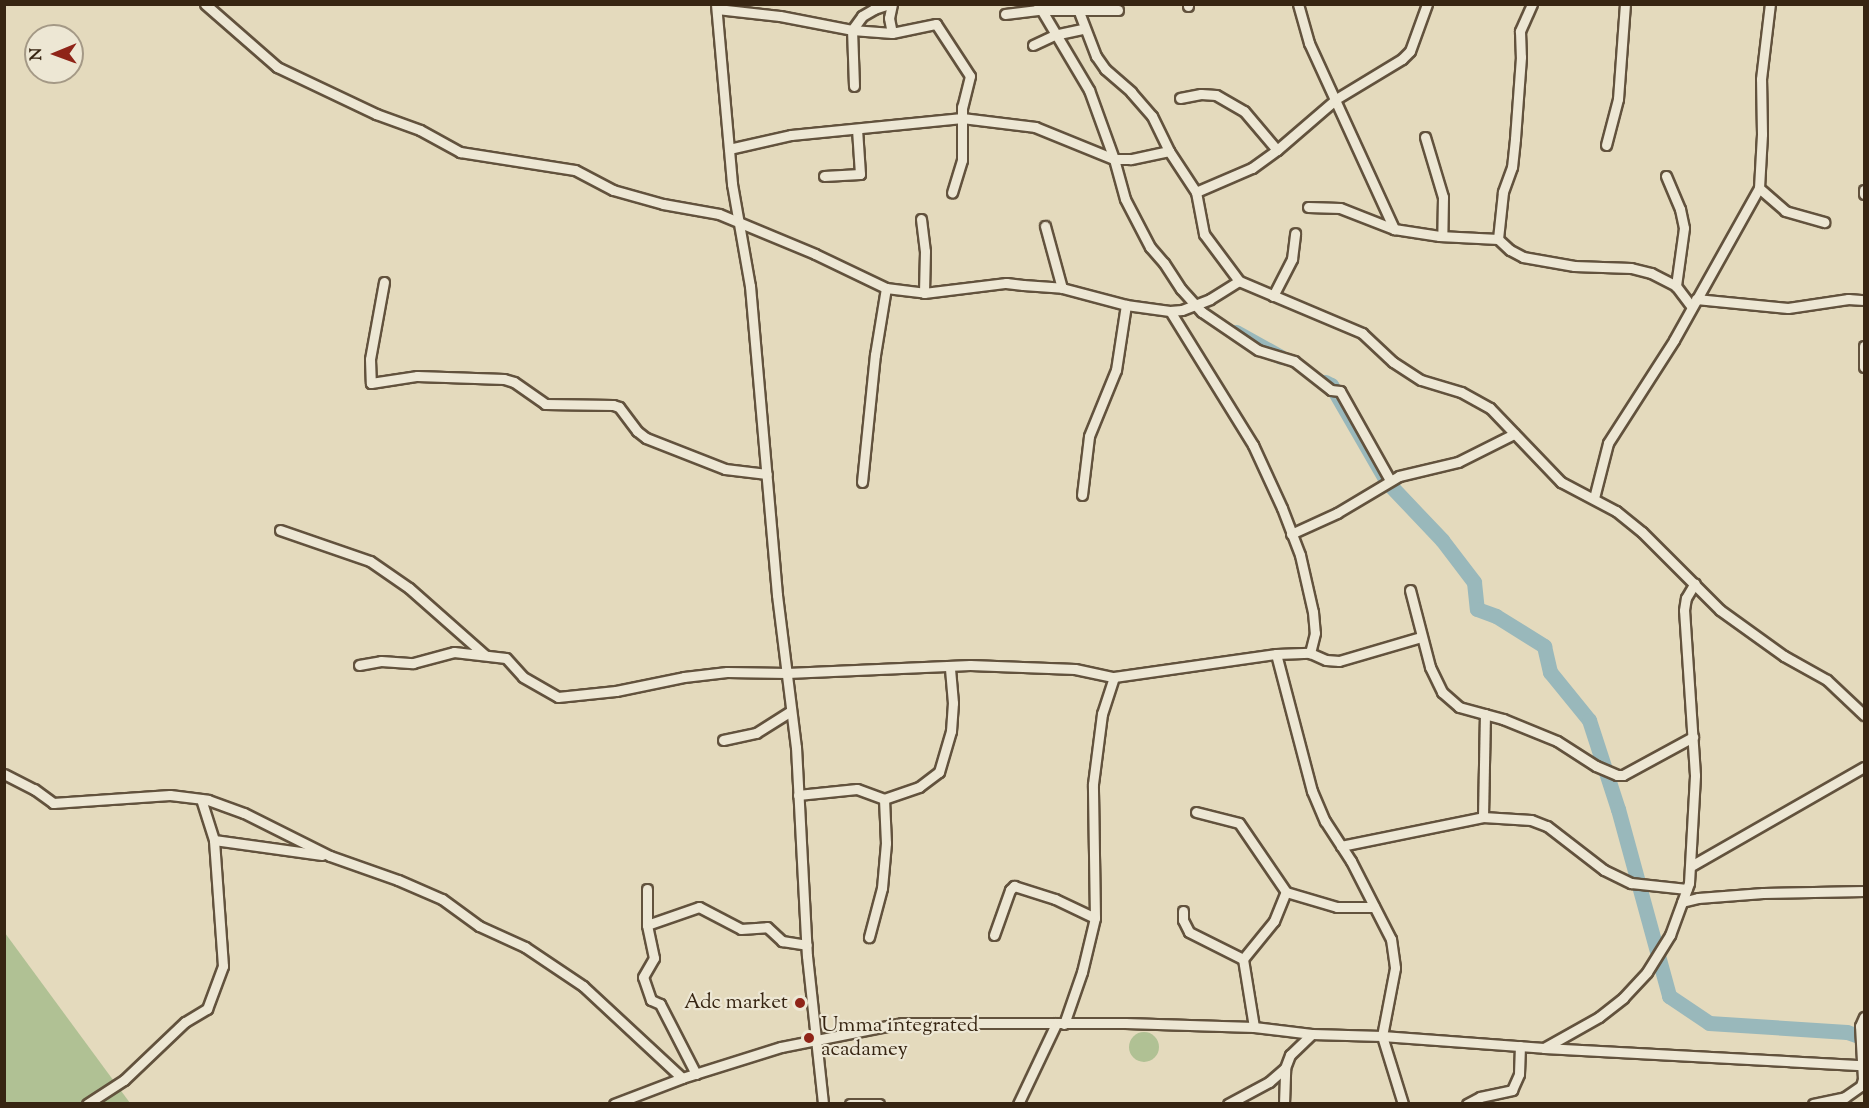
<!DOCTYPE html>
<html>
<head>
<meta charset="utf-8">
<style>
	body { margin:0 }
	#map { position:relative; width:1869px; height:1108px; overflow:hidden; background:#e4dabd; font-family:"Sorts Mill Goudy",serif }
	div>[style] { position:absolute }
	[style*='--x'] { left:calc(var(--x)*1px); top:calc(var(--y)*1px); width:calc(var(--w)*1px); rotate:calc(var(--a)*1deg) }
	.green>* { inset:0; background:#b0c194 }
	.round { border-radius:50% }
	.river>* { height:15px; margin:-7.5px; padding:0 7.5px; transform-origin:7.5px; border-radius:7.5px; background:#99b8bb }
	.roads { filter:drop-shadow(2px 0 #62523d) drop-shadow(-2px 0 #62523d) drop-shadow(0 2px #62523d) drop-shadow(0 -2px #62523d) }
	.minor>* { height:9px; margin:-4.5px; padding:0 4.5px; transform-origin:4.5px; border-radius:4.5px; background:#ede7d4 }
	.dots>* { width:16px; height:16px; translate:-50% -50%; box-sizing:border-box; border:3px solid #ede7d4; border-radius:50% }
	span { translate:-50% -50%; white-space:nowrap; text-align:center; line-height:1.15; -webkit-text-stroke:4.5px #ede7d4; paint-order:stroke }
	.poi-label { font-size:21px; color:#372512 }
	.right { translate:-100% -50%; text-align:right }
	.left { translate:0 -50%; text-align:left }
	.frame { position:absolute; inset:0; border:6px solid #372512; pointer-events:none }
	.north { position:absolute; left:24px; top:24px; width:60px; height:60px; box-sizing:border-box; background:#ede7d4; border:2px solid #a49986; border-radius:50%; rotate:269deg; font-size:16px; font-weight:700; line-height:24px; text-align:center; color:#372512 }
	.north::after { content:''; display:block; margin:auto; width:21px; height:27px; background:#8f2418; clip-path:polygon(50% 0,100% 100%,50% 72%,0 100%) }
</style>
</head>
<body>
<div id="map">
	<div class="green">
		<div style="clip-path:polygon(5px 933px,130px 1103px,5px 1103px)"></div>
		<div class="round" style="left:1129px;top:1032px;width:30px;height:30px"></div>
	</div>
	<div class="river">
		<div style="--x:1236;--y:332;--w:51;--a:29.1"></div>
		<div style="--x:1325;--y:382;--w:7;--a:27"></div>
		<div style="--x:1331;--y:385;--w:112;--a:60"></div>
		<div style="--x:1387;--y:482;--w:80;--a:46.5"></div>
		<div style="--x:1442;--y:540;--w:53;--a:52.7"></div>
		<div style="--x:1474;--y:582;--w:27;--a:84"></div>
		<div style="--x:1477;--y:609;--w:20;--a:20"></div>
		<div style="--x:1496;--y:616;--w:57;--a:32"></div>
		<div style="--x:1544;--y:646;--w:27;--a:77"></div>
		<div style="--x:1550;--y:672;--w:62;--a:50.9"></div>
		<div style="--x:1589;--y:720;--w:94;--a:72"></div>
		<div style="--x:1618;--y:809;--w:194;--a:74.7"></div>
		<div style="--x:1669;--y:996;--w:48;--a:34"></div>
		<div style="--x:1709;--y:1023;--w:138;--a:3.7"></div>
		<div style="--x:1847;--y:1032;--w:18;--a:19"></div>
	</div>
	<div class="roads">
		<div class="minor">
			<div style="--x:205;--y:4;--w:96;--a:41.2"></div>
			<div style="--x:277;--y:67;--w:110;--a:25.4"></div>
			<div style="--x:376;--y:114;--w:47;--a:20"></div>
			<div style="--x:420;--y:130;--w:46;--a:28.8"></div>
			<div style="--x:460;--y:152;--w:116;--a:8.9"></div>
			<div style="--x:575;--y:170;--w:43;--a:27.8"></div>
			<div style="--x:613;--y:190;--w:52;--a:15.6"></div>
			<div style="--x:663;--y:204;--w:57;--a:10.1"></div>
			<div style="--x:719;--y:214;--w:104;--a:22.6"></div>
			<div style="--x:815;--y:254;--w:79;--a:25.6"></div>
			<div style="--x:886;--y:288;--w:38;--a:7"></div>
			<div style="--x:924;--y:293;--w:83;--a:-7"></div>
			<div style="--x:1006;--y:283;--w:17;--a:7"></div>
			<div style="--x:1023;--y:285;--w:39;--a:4"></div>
			<div style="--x:1062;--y:288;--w:66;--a:14.9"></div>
			<div style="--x:1126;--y:305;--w:44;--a:7.8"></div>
			<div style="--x:1170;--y:311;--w:12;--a:-5"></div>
			<div style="--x:1182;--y:310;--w:30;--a:-21"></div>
			<div style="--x:1210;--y:299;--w:34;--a:-32"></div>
			<div style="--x:716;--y:4;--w:181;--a:84.9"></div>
			<div style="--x:732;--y:184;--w:104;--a:80"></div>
			<div style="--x:750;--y:286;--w:310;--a:85"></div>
			<div style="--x:777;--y:595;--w:153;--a:82.9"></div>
			<div style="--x:796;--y:747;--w:209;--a:87"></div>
			<div style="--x:807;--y:956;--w:149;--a:83.8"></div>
			<div style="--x:892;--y:4;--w:14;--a:102"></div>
			<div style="--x:889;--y:18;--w:15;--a:79"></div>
			<div style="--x:1076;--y:4;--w:56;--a:69"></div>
			<div style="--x:1096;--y:56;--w:16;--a:55"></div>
			<div style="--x:1105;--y:69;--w:35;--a:41"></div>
			<div style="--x:1131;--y:92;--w:32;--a:49"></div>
			<div style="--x:1152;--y:116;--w:39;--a:64"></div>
			<div style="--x:1169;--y:151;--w:49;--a:56.6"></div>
			<div style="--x:1196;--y:192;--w:43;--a:79.2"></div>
			<div style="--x:1204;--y:234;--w:59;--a:53.3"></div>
			<div style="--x:1239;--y:281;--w:134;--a:22.9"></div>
			<div style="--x:1362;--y:333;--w:42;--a:43.1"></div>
			<div style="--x:1393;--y:362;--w:33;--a:33"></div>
			<div style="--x:1421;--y:380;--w:42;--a:16.7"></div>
			<div style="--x:1461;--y:392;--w:33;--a:29"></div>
			<div style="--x:1490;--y:408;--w:103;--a:46.2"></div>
			<div style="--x:1561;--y:482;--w:62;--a:27.8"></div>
			<div style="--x:1616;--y:511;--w:33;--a:39"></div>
			<div style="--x:1642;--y:532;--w:110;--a:45"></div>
			<div style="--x:1720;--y:610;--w:79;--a:35.7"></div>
			<div style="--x:1784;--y:656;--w:49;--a:29.2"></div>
			<div style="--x:1827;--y:680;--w:51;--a:43.4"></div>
			<div style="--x:1298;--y:4;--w:41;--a:74.2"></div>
			<div style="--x:1309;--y:43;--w:205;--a:65.4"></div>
			<div style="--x:1394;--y:229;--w:46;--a:8.8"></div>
			<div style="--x:1439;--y:236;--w:59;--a:2.9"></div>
			<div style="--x:1532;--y:4;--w:30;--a:114"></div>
			<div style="--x:1520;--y:31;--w:26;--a:88"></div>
			<div style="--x:1521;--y:57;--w:82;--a:94.2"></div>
			<div style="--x:1515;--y:139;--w:28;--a:96"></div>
			<div style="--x:1512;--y:167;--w:27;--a:110"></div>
			<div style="--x:1503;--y:192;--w:47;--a:96.1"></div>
			<div style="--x:1498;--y:239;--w:16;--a:43"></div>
			<div style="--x:1510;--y:250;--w:15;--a:28"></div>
			<div style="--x:1523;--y:257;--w:52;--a:10"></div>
			<div style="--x:1574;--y:266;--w:57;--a:2"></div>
			<div style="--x:1631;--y:268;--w:21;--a:14"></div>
			<div style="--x:1651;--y:273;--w:28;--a:27"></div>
			<div style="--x:1676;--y:286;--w:26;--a:53"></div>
			<div style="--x:1188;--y:6;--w:2;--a:-90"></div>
			<div style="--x:717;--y:9;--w:63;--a:6.3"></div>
			<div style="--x:780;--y:16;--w:73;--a:11"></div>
			<div style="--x:852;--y:30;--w:40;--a:4.3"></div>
			<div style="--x:892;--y:33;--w:45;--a:-11.6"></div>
			<div style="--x:936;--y:24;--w:62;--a:56.8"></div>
			<div style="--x:970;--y:76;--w:32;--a:104"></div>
			<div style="--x:962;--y:107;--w:53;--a:90"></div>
			<div style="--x:962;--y:160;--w:34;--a:107"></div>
			<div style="--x:1005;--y:14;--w:35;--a:-7"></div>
			<div style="--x:1040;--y:10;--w:78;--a:0"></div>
			<div style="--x:1033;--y:45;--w:23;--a:-25"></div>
			<div style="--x:1054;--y:35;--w:30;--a:-12"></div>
			<div style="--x:854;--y:86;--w:56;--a:-92"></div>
			<div style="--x:852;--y:30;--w:17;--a:-54"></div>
			<div style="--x:862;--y:16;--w:14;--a:-30"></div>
			<div style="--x:874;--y:9;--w:16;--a:-18"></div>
			<div style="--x:1180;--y:98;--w:21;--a:-11"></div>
			<div style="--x:1201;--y:94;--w:15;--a:4"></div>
			<div style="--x:1216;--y:95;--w:32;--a:30"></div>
			<div style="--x:1244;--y:111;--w:51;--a:49.8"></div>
			<div style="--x:1425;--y:137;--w:63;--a:73.3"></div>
			<div style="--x:1443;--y:197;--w:39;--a:91"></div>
			<div style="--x:1606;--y:145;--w:48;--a:-75.4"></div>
			<div style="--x:1618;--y:99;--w:95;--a:-85.8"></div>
			<div style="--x:729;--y:149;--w:64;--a:-12.7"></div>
			<div style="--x:791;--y:135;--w:172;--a:-5.7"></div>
			<div style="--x:962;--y:118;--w:74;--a:7"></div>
			<div style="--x:1035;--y:127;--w:85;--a:22.1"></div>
			<div style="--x:1114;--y:159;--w:73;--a:-109.9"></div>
			<div style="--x:1089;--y:90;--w:100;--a:-120.7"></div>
			<div style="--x:1169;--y:151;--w:40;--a:168"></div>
			<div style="--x:1130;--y:159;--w:16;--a:180"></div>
			<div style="--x:1114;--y:159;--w:41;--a:74.6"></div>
			<div style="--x:1125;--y:199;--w:54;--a:62.5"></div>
			<div style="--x:1150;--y:247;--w:21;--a:49"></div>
			<div style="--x:1164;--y:263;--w:31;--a:57"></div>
			<div style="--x:1181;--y:289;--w:31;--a:48"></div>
			<div style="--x:1202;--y:312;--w:68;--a:34.2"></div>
			<div style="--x:1258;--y:350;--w:38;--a:17"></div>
			<div style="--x:1294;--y:361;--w:47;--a:38.1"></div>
			<div style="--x:1331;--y:390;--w:9;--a:6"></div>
			<div style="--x:1340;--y:391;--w:102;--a:60.7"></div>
			<div style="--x:824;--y:176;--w:36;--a:-3"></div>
			<div style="--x:860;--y:174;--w:45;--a:-93.8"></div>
			<div style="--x:1666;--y:176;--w:36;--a:67"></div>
			<div style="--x:1680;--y:209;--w:19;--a:78"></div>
			<div style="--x:1684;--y:228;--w:59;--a:97.9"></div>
			<div style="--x:1759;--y:188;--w:35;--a:41"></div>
			<div style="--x:1785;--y:211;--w:41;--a:15.8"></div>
			<div style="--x:1196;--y:192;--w:61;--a:-23.2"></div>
			<div style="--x:1252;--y:168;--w:31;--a:-36"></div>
			<div style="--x:1277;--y:150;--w:78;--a:-40.8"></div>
			<div style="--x:1336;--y:99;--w:77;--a:-31.2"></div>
			<div style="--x:1402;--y:59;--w:11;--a:-45"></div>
			<div style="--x:1410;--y:51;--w:50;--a:-70.1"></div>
			<div style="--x:1864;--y:194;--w:4;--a:-90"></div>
			<div style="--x:1308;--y:207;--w:32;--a:2"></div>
			<div style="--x:1340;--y:208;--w:58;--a:21.3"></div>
			<div style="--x:921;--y:219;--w:32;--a:83"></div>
			<div style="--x:925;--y:251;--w:42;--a:91.4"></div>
			<div style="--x:1045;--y:226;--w:64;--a:74.7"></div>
			<div style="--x:384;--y:282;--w:78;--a:100.3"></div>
			<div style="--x:370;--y:359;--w:24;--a:88"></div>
			<div style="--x:371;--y:383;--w:47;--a:-8.7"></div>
			<div style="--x:417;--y:376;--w:87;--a:2"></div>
			<div style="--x:504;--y:379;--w:10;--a:17"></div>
			<div style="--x:514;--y:382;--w:38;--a:35"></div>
			<div style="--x:545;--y:404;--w:68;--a:0.8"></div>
			<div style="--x:613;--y:405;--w:6;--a:18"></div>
			<div style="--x:619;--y:407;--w:30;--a:53"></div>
			<div style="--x:637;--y:431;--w:11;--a:38"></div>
			<div style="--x:646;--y:438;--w:85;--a:21.4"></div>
			<div style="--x:725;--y:469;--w:42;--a:6.8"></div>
			<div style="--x:1273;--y:296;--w:42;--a:-62.8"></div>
			<div style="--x:1292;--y:259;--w:26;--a:-83"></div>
			<div style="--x:1696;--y:299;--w:92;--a:5.6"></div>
			<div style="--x:1788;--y:308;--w:61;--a:-8.5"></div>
			<div style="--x:1848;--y:299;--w:16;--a:4"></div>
			<div style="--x:1170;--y:311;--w:158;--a:58.2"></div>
			<div style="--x:1253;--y:445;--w:69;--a:65.3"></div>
			<div style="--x:1282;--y:508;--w:50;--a:69"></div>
			<div style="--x:1300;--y:555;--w:58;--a:77.2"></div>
			<div style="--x:1313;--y:612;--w:21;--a:85"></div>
			<div style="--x:1315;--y:633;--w:21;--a:104"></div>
			<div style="--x:1864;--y:346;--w:21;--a:90"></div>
			<div style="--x:862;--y:482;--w:128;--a:-84.2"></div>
			<div style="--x:875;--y:355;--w:68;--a:-80.7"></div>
			<div style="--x:1082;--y:495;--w:59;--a:-83.2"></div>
			<div style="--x:1089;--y:436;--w:71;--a:-67.8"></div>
			<div style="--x:1116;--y:370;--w:66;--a:-81.3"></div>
			<div style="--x:1594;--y:498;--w:57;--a:-75.7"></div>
			<div style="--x:1608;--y:443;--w:122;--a:-57.3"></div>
			<div style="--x:1674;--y:340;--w:174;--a:-60.8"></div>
			<div style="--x:1759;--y:188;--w:54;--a:-86.8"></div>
			<div style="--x:1762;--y:134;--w:55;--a:-91"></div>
			<div style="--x:1761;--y:79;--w:76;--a:-83.2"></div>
			<div style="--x:280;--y:530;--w:95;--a:19"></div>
			<div style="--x:370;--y:561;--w:47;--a:34.7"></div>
			<div style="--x:409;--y:588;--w:101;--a:41.4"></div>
			<div style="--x:1291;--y:534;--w:51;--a:-24.5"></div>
			<div style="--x:1337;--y:513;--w:72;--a:-30.8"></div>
			<div style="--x:1399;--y:476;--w:61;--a:-13.3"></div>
			<div style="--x:1458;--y:462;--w:63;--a:-26.6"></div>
			<div style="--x:1410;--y:590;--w:80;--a:75.4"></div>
			<div style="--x:1430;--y:667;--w:28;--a:64"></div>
			<div style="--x:1442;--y:692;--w:23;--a:41"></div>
			<div style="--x:1459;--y:707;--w:46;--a:15.3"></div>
			<div style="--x:1503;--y:719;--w:58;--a:22.2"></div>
			<div style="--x:1557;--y:741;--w:46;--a:32.7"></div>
			<div style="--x:1596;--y:766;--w:23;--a:23"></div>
			<div style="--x:1617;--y:775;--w:6;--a:0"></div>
			<div style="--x:1623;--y:775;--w:80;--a:-28.5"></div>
			<div style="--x:1276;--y:654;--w:34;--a:-2"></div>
			<div style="--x:1310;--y:653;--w:17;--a:24"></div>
			<div style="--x:1326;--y:660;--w:13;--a:4"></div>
			<div style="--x:1339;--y:661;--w:85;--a:-16.3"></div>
			<div style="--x:359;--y:665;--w:22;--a:-10"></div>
			<div style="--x:381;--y:661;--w:32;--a:4"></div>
			<div style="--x:413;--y:663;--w:42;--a:-15"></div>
			<div style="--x:454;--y:652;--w:52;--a:6.6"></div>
			<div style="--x:506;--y:658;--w:25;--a:48"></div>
			<div style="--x:523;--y:677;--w:40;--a:29.7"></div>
			<div style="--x:558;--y:697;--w:58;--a:-5.9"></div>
			<div style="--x:616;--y:691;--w:69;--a:-11.6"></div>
			<div style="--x:684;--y:677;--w:43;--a:-6.6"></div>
			<div style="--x:727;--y:672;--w:60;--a:1"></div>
			<div style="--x:787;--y:673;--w:183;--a:-2.5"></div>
			<div style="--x:970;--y:665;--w:105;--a:2.2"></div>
			<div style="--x:1075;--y:669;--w:40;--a:12"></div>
			<div style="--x:1114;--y:677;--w:164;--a:-8.1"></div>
			<div style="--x:1276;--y:654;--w:142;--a:75.3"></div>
			<div style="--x:1312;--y:791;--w:33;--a:67"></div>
			<div style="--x:1325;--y:821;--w:48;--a:57"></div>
			<div style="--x:1351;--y:861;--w:88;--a:62.9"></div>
			<div style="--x:1391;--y:939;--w:29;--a:82"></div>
			<div style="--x:1395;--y:968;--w:69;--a:100.8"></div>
			<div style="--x:1382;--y:1036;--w:71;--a:72.8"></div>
			<div style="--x:723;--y:740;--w:34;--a:-12"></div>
			<div style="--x:756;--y:733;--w:41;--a:-32.2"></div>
			<div style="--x:4;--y:774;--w:34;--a:27"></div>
			<div style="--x:34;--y:789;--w:24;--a:36"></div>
			<div style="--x:53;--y:803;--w:117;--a:-3.9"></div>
			<div style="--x:170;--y:795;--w:38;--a:7"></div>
			<div style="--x:208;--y:800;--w:38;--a:20"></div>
			<div style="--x:244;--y:813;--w:96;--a:26.6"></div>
			<div style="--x:330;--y:856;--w:72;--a:19.4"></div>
			<div style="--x:398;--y:880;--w:48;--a:23.4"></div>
			<div style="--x:442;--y:899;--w:46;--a:36.1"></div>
			<div style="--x:479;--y:926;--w:51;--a:24.5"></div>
			<div style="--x:525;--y:947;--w:70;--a:33.9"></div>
			<div style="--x:583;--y:986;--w:135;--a:42.9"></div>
			<div style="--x:798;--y:795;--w:59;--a:-5.8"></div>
			<div style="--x:857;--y:789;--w:29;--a:20"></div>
			<div style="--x:884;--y:799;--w:44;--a:87.4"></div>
			<div style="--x:886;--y:843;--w:45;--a:95.1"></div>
			<div style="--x:882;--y:888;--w:51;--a:104.9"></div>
			<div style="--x:884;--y:799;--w:37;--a:-19"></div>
			<div style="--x:919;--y:787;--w:25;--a:-37"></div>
			<div style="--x:939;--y:772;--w:43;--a:-73.7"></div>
			<div style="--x:951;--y:731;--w:28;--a:-86"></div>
			<div style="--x:953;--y:703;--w:37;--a:-95"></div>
			<div style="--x:1196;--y:812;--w:44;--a:14.3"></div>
			<div style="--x:1239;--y:823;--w:83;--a:55.7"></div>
			<div style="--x:1483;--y:817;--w:103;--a:-88.9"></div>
			<div style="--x:214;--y:840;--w:109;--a:7.9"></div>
			<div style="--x:1341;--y:846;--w:145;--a:-11.5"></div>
			<div style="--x:1483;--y:817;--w:48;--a:3.6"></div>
			<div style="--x:1531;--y:820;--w:17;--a:21"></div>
			<div style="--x:1547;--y:826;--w:72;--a:37.7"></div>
			<div style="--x:1604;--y:870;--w:30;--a:26"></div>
			<div style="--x:1631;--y:883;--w:56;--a:6.1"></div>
			<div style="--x:1691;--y:866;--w:199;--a:-29.8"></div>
			<div style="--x:647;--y:889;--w:36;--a:90"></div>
			<div style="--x:1682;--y:902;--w:16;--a:-14"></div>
			<div style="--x:1698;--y:898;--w:65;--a:-4.4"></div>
			<div style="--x:1763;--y:893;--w:101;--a:-1.1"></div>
			<div style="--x:1183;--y:911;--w:9;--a:90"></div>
			<div style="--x:1183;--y:920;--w:13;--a:63"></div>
			<div style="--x:1189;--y:932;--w:60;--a:26.6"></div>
			<div style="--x:994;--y:935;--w:48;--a:-70.4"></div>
			<div style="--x:1010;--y:890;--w:6;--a:-45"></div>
			<div style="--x:1014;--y:886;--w:43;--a:17.6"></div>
			<div style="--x:1055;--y:899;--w:44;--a:25.4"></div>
			<div style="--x:1064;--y:1024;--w:55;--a:-70.9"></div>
			<div style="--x:1082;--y:972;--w:56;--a:-76.5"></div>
			<div style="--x:1095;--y:918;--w:134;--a:-90.9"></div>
			<div style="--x:1093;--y:784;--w:71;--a:-82.7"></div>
			<div style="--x:1102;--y:714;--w:39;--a:-72"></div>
			<div style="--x:1254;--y:1027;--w:69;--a:-99.2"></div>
			<div style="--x:1243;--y:959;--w:49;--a:-50.8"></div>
			<div style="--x:1274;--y:921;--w:31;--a:-68"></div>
			<div style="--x:1286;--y:892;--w:53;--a:16.4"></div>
			<div style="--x:1337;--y:907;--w:37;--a:0"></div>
			<div style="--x:1544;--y:1048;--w:63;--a:-29.4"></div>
			<div style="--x:1599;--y:1017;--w:31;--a:-38"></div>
			<div style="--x:1623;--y:998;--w:35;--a:-47"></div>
			<div style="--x:1647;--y:972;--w:44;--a:-58.1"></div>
			<div style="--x:1670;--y:935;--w:55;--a:-69.9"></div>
			<div style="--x:1689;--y:883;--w:108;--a:-86.8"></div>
			<div style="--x:1695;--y:775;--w:165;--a:-93.8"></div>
			<div style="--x:1684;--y:610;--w:12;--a:-81"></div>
			<div style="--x:1686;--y:598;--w:17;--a:-59"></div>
			<div style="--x:696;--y:1074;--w:79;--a:-117.2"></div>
			<div style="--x:660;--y:1004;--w:10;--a:-156"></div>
			<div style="--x:651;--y:1000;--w:24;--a:-109"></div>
			<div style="--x:643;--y:977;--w:22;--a:-60"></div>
			<div style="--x:654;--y:958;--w:34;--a:-102"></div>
			<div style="--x:647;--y:925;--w:55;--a:-19.1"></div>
			<div style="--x:699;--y:907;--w:47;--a:27.6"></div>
			<div style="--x:741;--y:929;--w:26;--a:-4"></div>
			<div style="--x:767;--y:927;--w:21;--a:43"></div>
			<div style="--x:782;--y:941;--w:25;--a:9"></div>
			<div style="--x:87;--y:1104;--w:44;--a:-33"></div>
			<div style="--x:124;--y:1080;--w:84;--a:-43.6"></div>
			<div style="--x:185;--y:1022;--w:26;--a:-31"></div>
			<div style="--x:207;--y:1009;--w:46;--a:-69.6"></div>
			<div style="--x:223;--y:966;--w:126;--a:-94.1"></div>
			<div style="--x:214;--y:840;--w:43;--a:-107.6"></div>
			<div style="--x:614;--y:1104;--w:73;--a:-20.9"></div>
			<div style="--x:682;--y:1078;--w:104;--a:-17.4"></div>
			<div style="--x:781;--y:1047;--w:123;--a:-11.2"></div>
			<div style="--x:902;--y:1023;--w:223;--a:0"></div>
			<div style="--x:1125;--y:1023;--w:129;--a:1.8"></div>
			<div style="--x:1254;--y:1027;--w:58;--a:6.9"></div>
			<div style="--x:1312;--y:1034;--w:70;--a:1.6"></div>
			<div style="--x:1382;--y:1036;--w:162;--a:4.2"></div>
			<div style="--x:1544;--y:1048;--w:318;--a:3.1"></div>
			<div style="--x:850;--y:1104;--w:29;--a:0"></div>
			<div style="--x:1018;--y:1104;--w:89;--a:-64.6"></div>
			<div style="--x:1228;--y:1104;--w:47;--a:-28.2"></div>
			<div style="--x:1269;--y:1082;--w:21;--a:-41"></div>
			<div style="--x:1284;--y:1104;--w:36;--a:-88"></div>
			<div style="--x:1285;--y:1068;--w:14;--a:-69"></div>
			<div style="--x:1290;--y:1055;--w:30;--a:-44"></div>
			<div style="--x:1467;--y:1104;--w:15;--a:-28"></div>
			<div style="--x:1480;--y:1097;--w:33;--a:-12"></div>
			<div style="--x:1512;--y:1090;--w:17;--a:-66"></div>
			<div style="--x:1519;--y:1074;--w:28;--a:-88"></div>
			<div style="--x:1813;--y:1104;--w:33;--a:-12"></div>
			<div style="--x:1845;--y:1097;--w:19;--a:-35"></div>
			<div style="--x:1861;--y:1086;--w:7;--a:-74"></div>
			<div style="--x:1863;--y:1079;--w:53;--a:-93.2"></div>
			<div style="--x:1860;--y:1026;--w:10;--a:-66"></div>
		</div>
	</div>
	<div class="dots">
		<div style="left:800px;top:1003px;background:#8f2418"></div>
		<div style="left:809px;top:1038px;background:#8f2418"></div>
	</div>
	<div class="poi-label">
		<span class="right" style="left:788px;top:1003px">Adc market</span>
		<span class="left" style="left:821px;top:1038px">Umma integrated<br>acadamey</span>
	</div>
	<div class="frame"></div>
	<div class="north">N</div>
</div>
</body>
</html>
